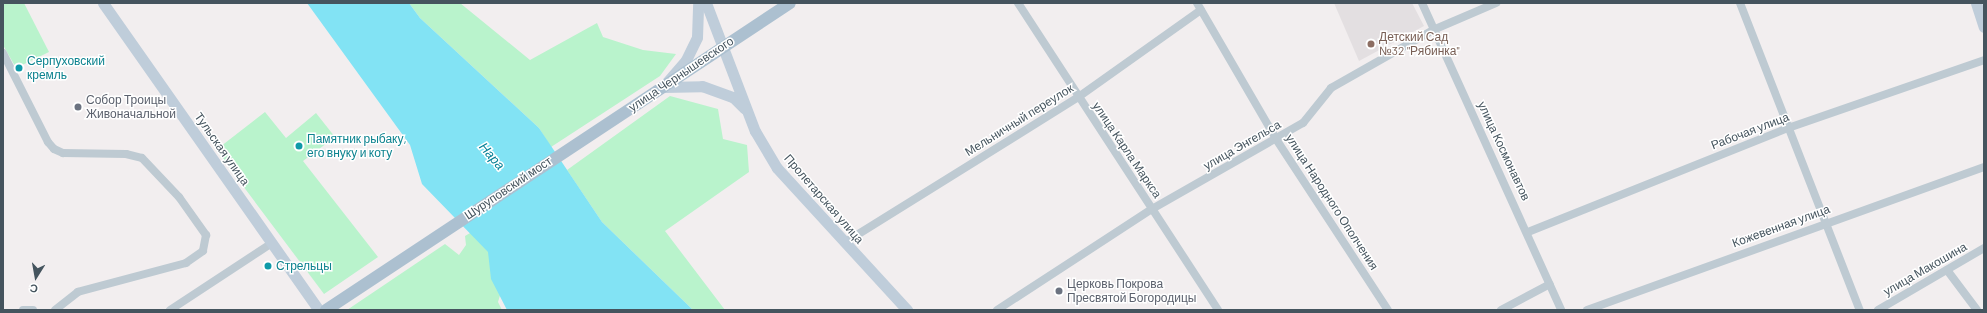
<!DOCTYPE html>
<html>
<head>
<meta charset="utf-8">
<style>
	body { margin:0 }
	#map { position:relative; width:1987px; height:313px; overflow:hidden; background:#f2eeef; font-family:Barlow,sans-serif }
	div>[style] { position:absolute }
	[style*='--x'] { left:calc(var(--x)*1px); top:calc(var(--y)*1px); width:calc(var(--w)*1px); rotate:calc(var(--a)*1deg) }
	.education>* { inset:0; background:#e3dfe1 }
	.green>* { inset:0; background:#b9f3cc }
	.water>* { inset:0; background:#82e3f4 }
	.street>* { height:8px; margin:-4px; padding:0 4px; transform-origin:4px; border-radius:4px; background:#becad2 }
	.secondary>* { height:11px; margin:-5.5px; padding:0 5.5px; transform-origin:5.5px; border-radius:5.5px; background:#bfcdda }
	.primary>* { height:12px; margin:-6px; padding:0 6px; transform-origin:6px; border-radius:6px; background:#acc0d0 }
	.dots>* { width:11px; height:11px; translate:-50% -50%; box-sizing:border-box; border:2px solid #fff; border-radius:50% }
	span { translate:-50% -50%; white-space:nowrap; text-align:center; line-height:1.15; -webkit-text-stroke:3px #fff; paint-order:stroke }
	.education-label { font-size:12px; color:#785e54 }
	.left { translate:0 -50%; text-align:left }
	.culture-label { font-size:12px; color:#0d838f }
	.street-label { font-size:12px; color:#45545e }
	.worship-label { font-size:12px; color:#5b616d }
	.water-label { font-size:13px; color:#037f95; font-style:italic }
	.frame { position:absolute; inset:0; border:4px solid #45545e; pointer-events:none }
	.north { position:absolute; left:16px; top:257px; width:40px; height:40px; -webkit-text-stroke:3px #fff; paint-order:stroke; rotate:191deg; font-size:11px; font-weight:700; line-height:16px; text-align:center; color:#45545e }
	.north::after { content:''; display:block; margin:auto; width:14px; height:18px; background:#45545e; clip-path:polygon(50% 0,100% 100%,50% 72%,0 100%) }
</style>
</head>
<body>
<div id="map">
	<div class="education">
		<div style="clip-path:polygon(1334px 3px,1412px 3px,1424px 26px,1359px 61px)"></div>
	</div>
	<div class="green">
		<div style="clip-path:polygon(3px 3px,24px 3px,49px 52px,16px 68px,3px 45px)"></div>
		<div style="clip-path:polygon(409px 3px,460px 3px,530px 60px,597px 23px,603px 37px,643px 50px,676px 54px,660px 76px,551px 147px,539px 128px,420px 18px)"></div>
		<div style="clip-path:polygon(670px 96px,718px 109px,723px 139px,747px 145px,749px 172px,665px 231px,725px 310px,693px 310px,602px 222px,567px 170px)"></div>
		<div style="clip-path:polygon(265px 112px,286px 138px,316px 113px,335px 137px,303px 161px,378px 257px,324px 294px,216px 150px)"></div>
		<div style="clip-path:polygon(487px 223px,506px 276px,498px 302px,502px 310px,347px 310px,445px 244px,459px 255px,466px 245px,465px 236px)"></div>
	</div>
	<div class="water">
		<div style="clip-path:polygon(307px 3px,409px 3px,420px 18px,539px 128px,602px 222px,693px 310px,507px 310px,491px 279px,488px 252px,422px 184px,410px 145px)"></div>
	</div>
	<div class="street">
		<div style="--x:1018;--y:3;--w:366;--a:56.9"></div>
		<div style="--x:1197;--y:3;--w:157;--a:59.8"></div>
		<div style="--x:1276;--y:139;--w:204;--a:56.8"></div>
		<div style="--x:1422;--y:3;--w:337;--a:65.6"></div>
		<div style="--x:1740;--y:3;--w:330;--a:68.7"></div>
		<div style="--x:3;--y:53;--w:100;--a:63.2"></div>
		<div style="--x:48;--y:142;--w:9;--a:49"></div>
		<div style="--x:54;--y:149;--w:10;--a:24"></div>
		<div style="--x:63;--y:153;--w:63;--a:0.9"></div>
		<div style="--x:126;--y:154;--w:16;--a:14"></div>
		<div style="--x:142;--y:158;--w:54;--a:46.5"></div>
		<div style="--x:179;--y:197;--w:47;--a:54.6"></div>
		<div style="--x:206;--y:235;--w:16;--a:101"></div>
		<div style="--x:203;--y:251;--w:21;--a:145"></div>
		<div style="--x:186;--y:263;--w:112;--a:165"></div>
		<div style="--x:78;--y:292;--w:29;--a:142"></div>
		<div style="--x:1528;--y:232;--w:283;--a:-21.8"></div>
		<div style="--x:1791;--y:127;--w:204;--a:-19.1"></div>
		<div style="--x:844;--y:243;--w:274;--a:-31.9"></div>
		<div style="--x:1077;--y:98;--w:152;--a:-35.4"></div>
		<div style="--x:1947;--y:270;--w:50;--a:53.1"></div>
		<div style="--x:23;--y:310;--w:10;--a:0"></div>
		<div style="--x:170;--y:310;--w:122;--a:-33.3"></div>
		<div style="--x:997;--y:310;--w:185;--a:-33.1"></div>
		<div style="--x:1152;--y:209;--w:174;--a:-29.7"></div>
		<div style="--x:1303;--y:123;--w:45;--a:-51.3"></div>
		<div style="--x:1331;--y:88;--w:117;--a:-29.6"></div>
		<div style="--x:1433;--y:30;--w:69;--a:-23.2"></div>
		<div style="--x:1501;--y:310;--w:55;--a:-28"></div>
		<div style="--x:1587;--y:310;--w:422;--a:-19.8"></div>
		<div style="--x:1878;--y:310;--w:123;--a:-30.3"></div>
	</div>
	<div class="secondary">
		<div style="--x:103;--y:3;--w:375;--a:54.9"></div>
		<div style="--x:706;--y:3;--w:137;--a:69.1"></div>
		<div style="--x:755;--y:131;--w:43;--a:59.3"></div>
		<div style="--x:777;--y:168;--w:193;--a:47.5"></div>
		<div style="--x:1976;--y:3;--w:25;--a:72"></div>
		<div style="--x:667;--y:82;--w:29;--a:-49"></div>
		<div style="--x:686;--y:60;--w:25;--a:-64"></div>
		<div style="--x:697;--y:37;--w:34;--a:-88"></div>
		<div style="--x:663;--y:87;--w:39;--a:-1"></div>
		<div style="--x:702;--y:86;--w:33;--a:20"></div>
		<div style="--x:733;--y:97;--w:16;--a:45"></div>
	</div>
	<div class="primary">
		<div style="--x:326;--y:310;--w:556;--a:-33.49"></div>
	</div>
	<div class="dots">
		<div style="left:1371px;top:44px;background:#8d6e63"></div>
		<div style="left:19px;top:68px;background:#0f9aa8"></div>
		<div style="left:78px;top:107px;background:#6b7280"></div>
		<div style="left:299px;top:146px;background:#0f9aa8"></div>
		<div style="left:268px;top:266px;background:#0f9aa8"></div>
		<div style="left:1059px;top:291px;background:#6b7280"></div>
	</div>
	<div class="education-label">
		<span class="left" style="left:1379px;top:44px">Детский Сад<br>№32 "Рябинка"</span>
	</div>
	<div class="culture-label">
		<span class="left" style="left:27px;top:68px">Серпуховский<br>кремль</span>
		<span class="left" style="left:307px;top:146px">Памятник рыбаку,<br>его внуку и коту</span>
		<span class="left" style="left:276px;top:266px">Стрельцы</span>
	</div>
	<div class="street-label">
		<span style="left:681px;top:74px;rotate:-34deg">улица Чернышевского</span>
		<span style="left:1019px;top:120px;rotate:-32deg">Мельничный переулок</span>
		<span style="left:1750px;top:131px;rotate:-21deg">Рабочая улица</span>
		<span style="left:1242px;top:145px;rotate:-30deg">улица Энгельса</span>
		<span style="left:222px;top:149px;rotate:55deg">Тульская улица</span>
		<span style="left:1127px;top:150px;rotate:56deg">улица Карла Маркса</span>
		<span style="left:1504px;top:151px;rotate:65deg">улица Космонавтов</span>
		<span style="left:508px;top:188px;rotate:-34deg">Шуруповский мост</span>
		<span style="left:824px;top:199px;rotate:49deg">Пролетарская улица</span>
		<span style="left:1332px;top:202px;rotate:57deg">улица Народного Ополчения</span>
		<span style="left:1781px;top:226px;rotate:-20deg">Кожевенная улица</span>
		<span style="left:1925px;top:269px;rotate:-30deg">улица Макошина</span>
	</div>
	<div class="worship-label">
		<span class="left" style="left:86px;top:107px">Собор Троицы<br>Живоначальной</span>
		<span class="left" style="left:1067px;top:291px">Церковь Покрова<br>Пресвятой Богородицы</span>
	</div>
	<div class="water-label">
		<span style="left:492px;top:156px;rotate:49deg">Нара</span>
	</div>
	<div class="frame"></div>
	<div class="north">С</div>
</div>
</body>
</html>
